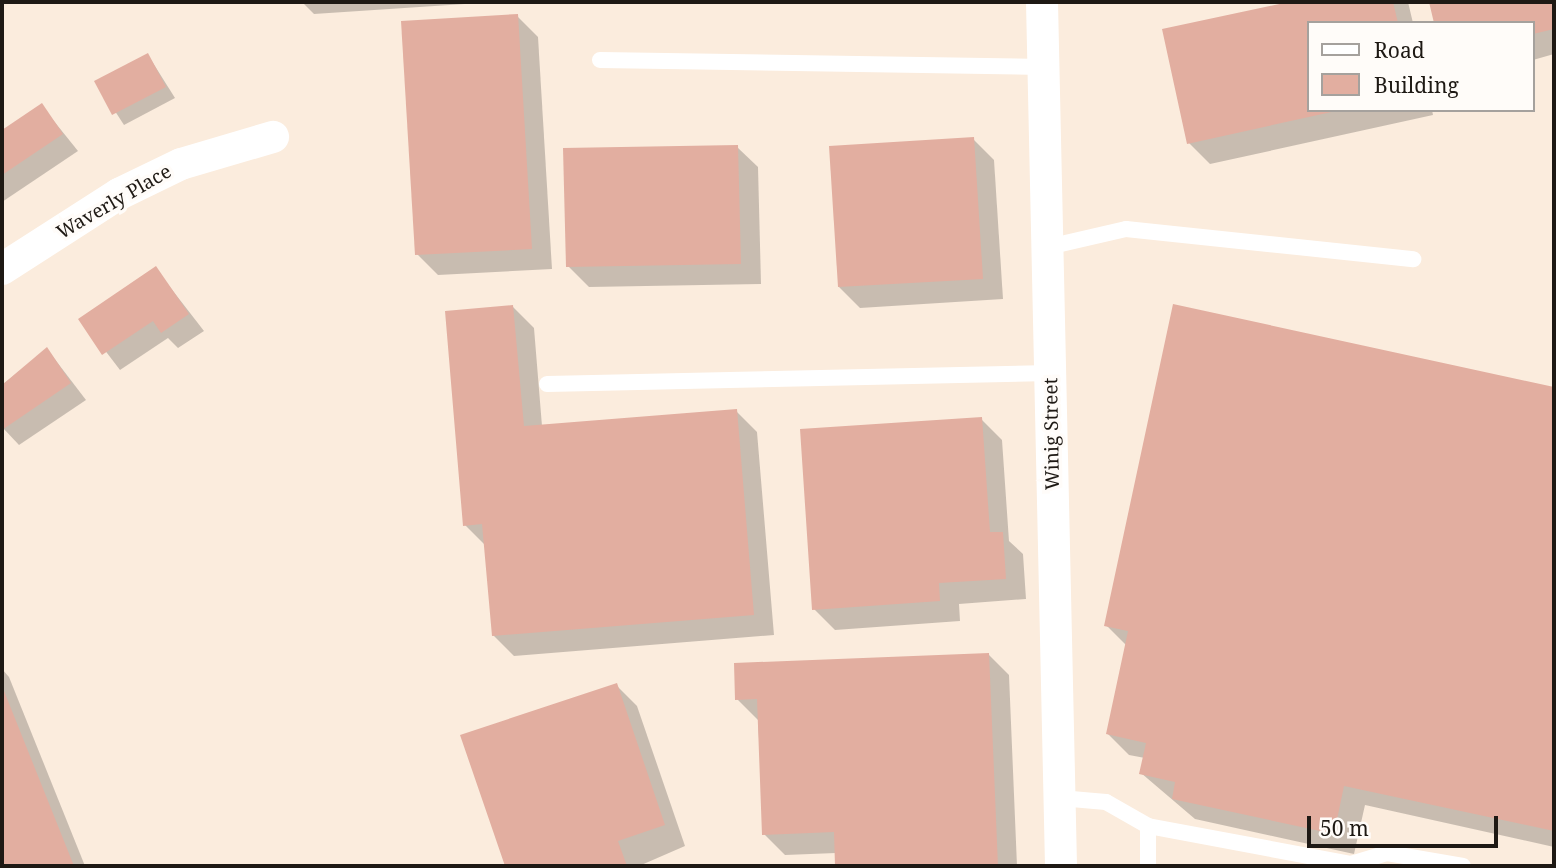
<!DOCTYPE html>
<html>
<head>
<meta charset="utf-8">
<style>
	body { margin:0 }
	#map { position:relative; width:1556px; height:868px; overflow:hidden; background:#fbecdd; font-family:"Noto Serif",serif }
	div>[style] { position:absolute }
	[style*='--x'] { left:calc(var(--x)*1px); top:calc(var(--y)*1px); width:calc(var(--w)*1px); rotate:calc(var(--a)*1deg) }
	.shadow>* { inset:0; background:#0003 }
	.building>* { inset:0; background:#e2aea0 }
	.lane>* { height:16px; margin:-8px; padding:0 8px; transform-origin:8px; border-radius:8px; background:#fff }
	.street>* { height:32px; margin:-16px; padding:0 16px; transform-origin:16px; border-radius:16px; background:#fff }
	span { translate:-50% -50%; white-space:nowrap; text-align:center; line-height:1.15; -webkit-text-stroke:7px #fffcf9; paint-order:stroke }
	.street-label { font-size:19px; color:#1e1914 }
	.frame { position:absolute; inset:0; border:4px solid #1e1914; pointer-events:none }
	.legend { position:absolute; left:1307px; top:21px; width:228px; height:91px; box-sizing:border-box; background:#fffcf9; border:2px solid #a5a19d; margin:0; padding:9px 12px; list-style:none; font-size:21px; color:#1e1914 }
	.legend li { display:flex; align-items:center; gap:14px; height:35px }
	.legend b { width:35px; border:2px solid #a5a19d }
	.scale { position:absolute; left:1307px; top:816px; width:191px; height:32px; box-sizing:border-box; border:4px solid #1e1914; border-top:0; padding-left:9px; font-size:21px; line-height:24px; white-space:nowrap; color:#1e1914; -webkit-text-stroke:5px #fffcf9; paint-order:stroke }
</style>
</head>
<body>
<div id="map">
	<div class="shadow">
		<div style="clip-path:polygon(302px 2px,495px 2px,314px 14px)"></div>
		<div style="clip-path:polygon(1298px 2px,1408px 2px,1413px 23px,1309px 23px,1309px 110px,1432px 110px,1433px 115px,1210px 164px,1189px 143px,1164px 31px)"></div>
		<div style="clip-path:polygon(1431px 2px,1554px 2px,1554px 54px,1533px 60px,1533px 23px,1436px 23px)"></div>
		<div style="clip-path:polygon(517px 16px,538px 37px,552px 269px,438px 275px,417px 254px)"></div>
		<div style="clip-path:polygon(148px 55px,175px 98px,124px 125px,96px 82px)"></div>
		<div style="clip-path:polygon(41px 105px,78px 151px,2px 202px,2px 132px)"></div>
		<div style="clip-path:polygon(973px 139px,994px 160px,1003px 299px,860px 308px,839px 287px)"></div>
		<div style="clip-path:polygon(737px 147px,758px 167px,761px 284px,589px 287px,568px 266px)"></div>
		<div style="clip-path:polygon(156px 269px,204px 331px,178px 348px,168px 338px,120px 370px,81px 319px)"></div>
		<div style="clip-path:polygon(1174px 306px,1554px 389px,1554px 847px,1365px 805px,1354px 854px,1195px 819px,1141px 773px,1145px 758px,1129px 755px,1108px 734px,1126px 645px,1106px 625px)"></div>
		<div style="clip-path:polygon(513px 307px,534px 328px,542px 426px,736px 411px,757px 432px,774px 635px,514px 656px,493px 635px,486px 546px,465px 525px)"></div>
		<div style="clip-path:polygon(47px 349px,86px 400px,19px 445px,2px 427px,2px 385px)"></div>
		<div style="clip-path:polygon(981px 419px,1002px 440px,1009px 541px,1023px 554px,1026px 599px,959px 604px,960px 621px,835px 630px,814px 609px)"></div>
		<div style="clip-path:polygon(988px 654px,1009px 675px,1017px 866px,837px 866px,836px 853px,785px 855px,764px 834px,758px 720px,737px 699px)"></div>
		<div style="clip-path:polygon(2px 669px,9px 677px,85px 866px,2px 866px)"></div>
		<div style="clip-path:polygon(616px 685px,637px 706px,685px 846px,639px 866px,506px 866px,463px 737px)"></div>
	</div>
	<div class="building">
		<div style="clip-path:polygon(1289px 2px,1393px 2px,1398px 23px,1309px 23px,1309px 110px,1336px 111px,1187px 144px,1162px 29px)"></div>
		<div style="clip-path:polygon(1429px 2px,1554px 2px,1554px 29px,1533px 34px,1533px 23px,1434px 23px)"></div>
		<div style="clip-path:polygon(518px 14px,532px 249px,415px 255px,401px 21px)"></div>
		<div style="clip-path:polygon(148px 53px,166px 87px,112px 115px,94px 81px)"></div>
		<div style="clip-path:polygon(42px 103px,63px 134px,2px 175px,2px 130px)"></div>
		<div style="clip-path:polygon(974px 137px,983px 279px,838px 287px,829px 146px)"></div>
		<div style="clip-path:polygon(738px 145px,741px 264px,566px 267px,563px 148px)"></div>
		<div style="clip-path:polygon(156px 266px,189px 314px,161px 333px,153px 321px,102px 355px,78px 319px)"></div>
		<div style="clip-path:polygon(1173px 304px,1554px 387px,1554px 831px,1344px 786px,1334px 834px,1172px 799px,1175px 782px,1139px 774px,1146px 743px,1106px 734px,1128px 631px,1104px 626px)"></div>
		<div style="clip-path:polygon(513px 305px,524px 426px,737px 409px,754px 615px,492px 636px,482px 524px,463px 526px,445px 311px)"></div>
		<div style="clip-path:polygon(47px 347px,71px 383px,2px 430px,2px 385px)"></div>
		<div style="clip-path:polygon(982px 417px,990px 532px,1003px 532px,1006px 579px,939px 583px,940px 601px,812px 610px,800px 429px)"></div>
		<div style="clip-path:polygon(989px 653px,998px 866px,835px 866px,834px 832px,762px 835px,757px 699px,735px 700px,734px 663px)"></div>
		<div style="clip-path:polygon(617px 683px,665px 825px,618px 841px,627px 866px,505px 866px,460px 735px)"></div>
		<div style="clip-path:polygon(2px 686px,74px 866px,2px 866px)"></div>
	</div>
	<div class="lane">
		<div style="--x:600;--y:60;--w:444;--a:0.9"></div>
		<div style="--x:1048;--y:247;--w:80;--a:-13"></div>
		<div style="--x:1126;--y:229;--w:289;--a:6"></div>
		<div style="--x:547;--y:384;--w:504;--a:-1.25"></div>
		<div style="--x:1060;--y:798;--w:46;--a:5"></div>
		<div style="--x:1106;--y:802;--w:48;--a:29.7"></div>
		<div style="--x:1148;--y:826;--w:207;--a:10.6"></div>
		<div style="--x:1351;--y:864;--w:38;--a:-17"></div>
		<div style="--x:1387;--y:853;--w:77;--a:9.7"></div>
		<div style="--x:1148;--y:826;--w:40;--a:90"></div>
	</div>
	<div class="street">
		<div style="--x:1042;--y:2;--w:864;--a:88.74"></div>
		<div style="--x:2;--y:269;--w:139;--a:-32.7"></div>
		<div style="--x:119;--y:194;--w:69;--a:-25.8"></div>
		<div style="--x:181;--y:164;--w:96;--a:-16.4"></div>
	</div>
	<div class="street-label">
		<span style="left:114px;top:202px;rotate:-30deg">Waverly Place</span>
		<span style="left:1052px;top:434px;rotate:-91deg">Winig Street</span>
	</div>
	<div class="frame"></div>
	<ul class="legend">
	<li><b style="height:9px;background:#fff"></b>Road</li>
	<li><b style="height:19px;background:#e2aea0"></b>Building</li>
	</ul>
	<div class="scale">50 m</div>
</div>
</body>
</html>
